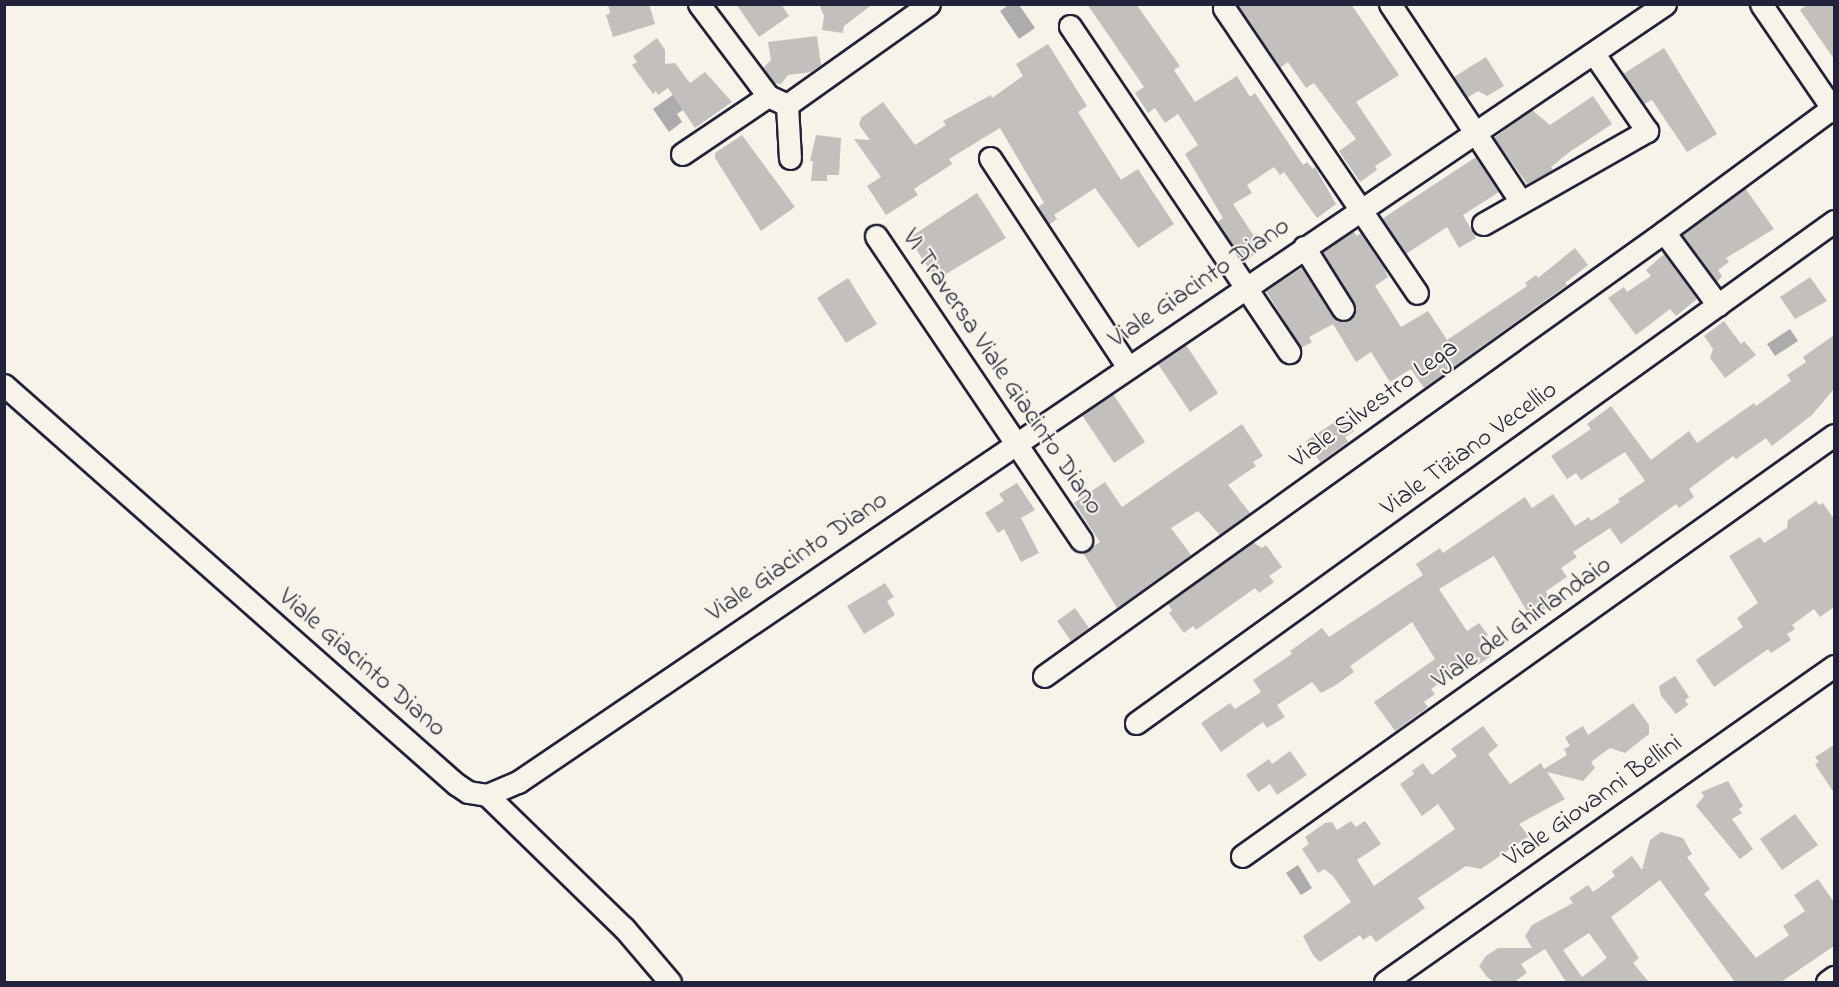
<!DOCTYPE html>
<html>
<head>
<meta charset="utf-8">
<style>
	body { margin:0 }
	#map { position:relative; width:1839px; height:987px; overflow:hidden; background:#f7f3e8; font-family:"Indie Flower",sans-serif }
	div>[style] { position:absolute }
	[style*='--x'] { left:calc(var(--x)*1px); top:calc(var(--y)*1px); width:calc(var(--w)*1px); rotate:calc(var(--a)*1deg) }
	.water>* { inset:0; background:#aeabad }
	.building>* { inset:0; background:#c2bfbd }
	.roads { filter:drop-shadow(2px 0 #22223b) drop-shadow(-2px 0 #22223b) drop-shadow(0 2px #22223b) drop-shadow(0 -2px #22223b) }
	.minor>* { height:21px; margin:-10.5px; padding:0 10.5px; transform-origin:10.5px; border-radius:10.5px; background:#f7f3e8 }
	span { translate:-50% -50%; white-space:nowrap; text-align:center; line-height:1.15; -webkit-text-stroke:4.5px #f7f3e8; paint-order:stroke }
	.street-label { font-size:26px; color:#22223b }
	.frame { position:absolute; inset:0; border:6px solid #22223b; pointer-events:none }
</style>
</head>
<body>
<div id="map">
	<div class="water">
		<div style="clip-path:polygon(1010px 4px,1019px 5px,1035px 28px,1019px 39px,1000px 11px)"></div>
		<div style="clip-path:polygon(674px 94px,683px 110px,677px 114px,682px 122px,669px 132px,653px 109px)"></div>
		<div style="clip-path:polygon(1790px 329px,1798px 341px,1775px 356px,1767px 344px)"></div>
		<div style="clip-path:polygon(1298px 865px,1312px 888px,1301px 895px,1286px 873px)"></div>
	</div>
	<div class="building">
		<div style="clip-path:polygon(608px 4px,649px 4px,655px 24px,613px 37px,606px 15px,610px 13px)"></div>
		<div style="clip-path:polygon(736px 4px,781px 4px,789px 16px,759px 37px)"></div>
		<div style="clip-path:polygon(819px 4px,873px 4px,844px 26px,843px 33px,822px 30px,824px 16px)"></div>
		<div style="clip-path:polygon(1087px 4px,1136px 4px,1180px 66px,1174px 70px,1195px 102px,1237px 76px,1250px 97px,1255px 93px,1303px 165px,1307px 162px,1313px 169px,1315px 167px,1336px 204px,1317px 218px,1284px 172px,1280px 175px,1274px 167px,1247px 185px,1252px 193px,1233px 204px,1261px 247px,1245px 263px,1217px 222px,1223px 218px,1185px 154px,1198px 145px,1178px 114px,1165px 123px,1155px 108px,1148px 113px,1135px 93px,1144px 87px)"></div>
		<div style="clip-path:polygon(1237px 4px,1351px 4px,1399px 75px,1356px 102px,1392px 155px,1375px 166px,1377px 170px,1360px 182px,1339px 151px,1356px 139px,1314px 83px,1306px 88px,1288px 62px,1280px 68px)"></div>
		<div style="clip-path:polygon(1808px 4px,1834px 4px,1834px 59px,1800px 10px)"></div>
		<div style="clip-path:polygon(817px 36px,821px 65px,811px 72px,788px 75px,781px 84px,774px 83px,763px 68px,771px 60px,768px 42px)"></div>
		<div style="clip-path:polygon(657px 38px,665px 50px,665px 64px,675px 63px,690px 83px,705px 72px,732px 102px,695px 128px,668px 88px,658px 95px,656px 91px,653px 94px,632px 65px,637px 62px,633px 56px)"></div>
		<div style="clip-path:polygon(1048px 44px,1087px 106px,1078px 112px,1121px 180px,1138px 169px,1174px 224px,1138px 248px,1095px 188px,1054px 215px,1057px 219px,1049px 225px,1038px 207px,1044px 203px,1000px 128px,949px 159px,952px 164px,914px 189px,918px 195px,886px 215px,867px 186px,881px 177px,854px 139px,870px 140px,859px 125px,861px 118px,883px 102px,915px 145px,946px 125px,943px 121px,991px 95px,992px 98px,1023px 76px,1016px 64px)"></div>
		<div style="clip-path:polygon(1664px 48px,1717px 134px,1687px 152px,1652px 100px,1644px 104px,1623px 74px)"></div>
		<div style="clip-path:polygon(1486px 57px,1504px 86px,1487px 96px,1478px 91px,1467px 98px,1454px 77px)"></div>
		<div style="clip-path:polygon(1593px 96px,1612px 124px,1568px 153px,1551px 167px,1553px 170px,1527px 184px,1494px 138px,1532px 110px,1550px 125px)"></div>
		<div style="clip-path:polygon(742px 135px,795px 207px,761px 231px,715px 158px,715px 153px)"></div>
		<div style="clip-path:polygon(816px 135px,841px 138px,839px 175px,827px 175px,827px 181px,811px 181px,813px 161px,810px 161px)"></div>
		<div style="clip-path:polygon(1476px 157px,1499px 192px,1463px 215px,1476px 238px,1459px 248px,1447px 227px,1406px 254px,1382px 219px)"></div>
		<div style="clip-path:polygon(1745px 188px,1774px 229px,1726px 258px,1729px 262px,1718px 270px,1722px 276px,1717px 282px,1682px 235px)"></div>
		<div style="clip-path:polygon(977px 193px,1006px 238px,936px 280px,909px 238px)"></div>
		<div style="clip-path:polygon(1353px 231px,1357px 236px,1361px 233px,1384px 268px,1388px 277px,1375px 286px,1401px 327px,1428px 311px,1447px 340px,1527px 286px,1525px 283px,1536px 275px,1538px 278px,1575px 248px,1588px 265px,1565px 283px,1567px 285px,1424px 388px,1411px 369px,1390px 382px,1371px 352px,1356px 362px,1333px 324px,1309px 337px,1312px 342px,1301px 348px,1266px 291px,1302px 268px,1333px 316px,1343px 322px,1350px 319px,1354px 314px,1354px 303px,1322px 252px)"></div>
		<div style="clip-path:polygon(1664px 254px,1697px 299px,1676px 316px,1670px 309px,1636px 335px,1608px 298px,1624px 287px,1627px 292px,1651px 276px,1646px 270px)"></div>
		<div style="clip-path:polygon(1810px 277px,1827px 301px,1795px 319px,1780px 297px)"></div>
		<div style="clip-path:polygon(848px 278px,877px 324px,846px 343px,817px 298px)"></div>
		<div style="clip-path:polygon(1724px 321px,1741px 344px,1744px 341px,1756px 355px,1725px 378px,1710px 358px,1713px 349px,1704px 336px)"></div>
		<div style="clip-path:polygon(1834px 335px,1834px 389px,1812px 415px,1772px 446px,1766px 438px,1736px 459px,1733px 456px,1689px 489px,1694px 497px,1679px 508px,1676px 504px,1621px 544px,1610px 528px,1573px 552px,1577px 557px,1561px 568px,1567px 577px,1546px 591px,1551px 605px,1531px 618px,1494px 556px,1439px 589px,1467px 631px,1479px 623px,1488px 635px,1480px 641px,1491px 656px,1478px 665px,1473px 659px,1431px 689px,1435px 694px,1424px 702px,1428px 707px,1395px 731px,1374px 702px,1435px 659px,1412px 622px,1350px 666px,1354px 672px,1336px 685px,1321px 693px,1312px 682px,1277px 705px,1285px 717px,1267px 728px,1263px 722px,1221px 752px,1201px 723px,1230px 703px,1235px 709px,1261px 692px,1253px 680px,1292px 654px,1290px 651px,1322px 628px,1329px 637px,1423px 575px,1416px 564px,1440px 548px,1443px 553px,1525px 497px,1532px 508px,1553px 494px,1575px 526px,1589px 517px,1591px 521px,1620px 502px,1618px 499px,1645px 481px,1625px 452px,1581px 480px,1576px 473px,1567px 479px,1551px 456px,1591px 429px,1587px 424px,1611px 406px,1651px 460px,1689px 431px,1697px 443px,1754px 403px,1756px 406px,1791px 381px,1787px 375px,1806px 362px,1803px 357px)"></div>
		<div style="clip-path:polygon(1186px 345px,1218px 393px,1190px 412px,1158px 364px)"></div>
		<div style="clip-path:polygon(1113px 394px,1145px 442px,1114px 463px,1082px 415px)"></div>
		<div style="clip-path:polygon(1344px 416px,1354px 431px,1345px 437px,1348px 442px,1320px 462px,1306px 441px)"></div>
		<div style="clip-path:polygon(1242px 424px,1263px 456px,1253px 462px,1256px 466px,1228px 485px,1250px 513px,1220px 535px,1198px 511px,1171px 528px,1191px 555px,1117px 608px,1083px 553px,1100px 542px,1074px 503px,1105px 482px,1122px 507px)"></div>
		<div style="clip-path:polygon(1017px 483px,1035px 510px,1021px 518px,1039px 553px,1021px 562px,1004px 529px,998px 533px,985px 513px,1004px 501px,999px 494px)"></div>
		<div style="clip-path:polygon(1816px 501px,1819px 505px,1823px 503px,1834px 519px,1834px 607px,1820px 617px,1814px 609px,1792px 625px,1795px 629px,1787px 634px,1791px 640px,1771px 653px,1768px 649px,1714px 687px,1696px 660px,1743px 627px,1737px 618px,1758px 603px,1729px 556px,1760px 537px,1764px 543px,1787px 528px,1788px 520px)"></div>
		<div style="clip-path:polygon(1253px 542px,1262px 548px,1266px 545px,1282px 567px,1269px 576px,1274px 582px,1259px 593px,1255px 588px,1196px 630px,1193px 626px,1184px 633px,1169px 613px,1172px 610px,1167px 603px)"></div>
		<div style="clip-path:polygon(885px 583px,894px 597px,887px 601px,895px 615px,864px 634px,847px 606px)"></div>
		<div style="clip-path:polygon(1075px 608px,1089px 628px,1071px 641px,1057px 621px)"></div>
		<div style="clip-path:polygon(1675px 676px,1689px 697px,1685px 700px,1688px 705px,1676px 714px,1661px 696px,1659px 686px)"></div>
		<div style="clip-path:polygon(1633px 703px,1649px 725px,1649px 734px,1625px 753px,1610px 748px,1591px 762px,1595px 768px,1583px 781px,1547px 772px,1565px 799px,1519px 824px,1529px 836px,1481px 869px,1466px 866px,1418px 898px,1425px 908px,1376px 942px,1371px 935px,1363px 940px,1360px 935px,1320px 962px,1313px 955px,1303px 936px,1351px 902px,1333px 876px,1324px 869px,1318px 873px,1302px 849px,1309px 844px,1305px 837px,1325px 823px,1332px 822px,1337px 830px,1351px 821px,1356px 827px,1365px 821px,1381px 844px,1357px 860px,1374px 886px,1455px 829px,1438px 804px,1422px 816px,1400px 784px,1414px 774px,1412px 771px,1423px 763px,1432px 775px,1457px 756px,1451px 749px,1483px 726px,1498px 746px,1488px 754px,1510px 784px,1541px 763px,1544px 769px,1567px 755px,1564px 749px,1570px 746px,1565px 737px,1583px 726px,1588px 735px)"></div>
		<div style="clip-path:polygon(1834px 745px,1834px 793px,1815px 764px,1819px 762px,1815px 757px)"></div>
		<div style="clip-path:polygon(1290px 751px,1307px 775px,1277px 795px,1270px 784px,1258px 792px,1246px 775px,1269px 759px,1272px 764px)"></div>
		<div style="clip-path:polygon(1728px 781px,1743px 806px,1739px 809px,1742px 813px,1732px 819px,1753px 849px,1740px 859px,1696px 806px,1704px 796px,1701px 792px)"></div>
		<div style="clip-path:polygon(1795px 814px,1818px 845px,1782px 870px,1760px 839px)"></div>
		<div style="clip-path:polygon(evenodd,1661px 832px,1683px 838px,1692px 854px,1687px 857px,1710px 889px,1704px 894px,1756px 958px,1789px 935px,1783px 926px,1805px 911px,1794px 895px,1818px 879px,1834px 902px,1834px 946px,1781px 982px,1735px 982px,1660px 880px,1611px 917px,1639px 958px,1633px 963px,1649px 982px,1566px 982px,1545px 949px,1521px 964px,1527px 973px,1514px 982px,1494px 982px,1487px 977px,1479px 966px,1486px 956px,1498px 948px,1532px 948px,1525px 936px,1532px 925px,1573px 903px,1569px 898px,1588px 885px,1593px 892px,1615px 876px,1612px 871px,1632px 856px,1642px 870px,1650px 840px,1661px 832px,1589px 933px,1607px 958px,1582px 977px,1563px 950px,1589px 933px)"></div>
	</div>
	<div class="roads">
		<div class="minor">
			<div style="--x:699;--y:4;--w:115;--a:53.1"></div>
			<div style="--x:768;--y:96;--w:21;--a:25"></div>
			<div style="--x:787;--y:105;--w:53;--a:86.8"></div>
			<div style="--x:1390;--y:4;--w:237;--a:56.5"></div>
			<div style="--x:1761;--y:4;--w:130;--a:55.7"></div>
			<div style="--x:1224;--y:8;--w:344;--a:55.9"></div>
			<div style="--x:1070;--y:26;--w:393;--a:56.1"></div>
			<div style="--x:787;--y:105;--w:174;--a:-35.4"></div>
			<div style="--x:682;--y:154;--w:104;--a:-34"></div>
			<div style="--x:990;--y:158;--w:249;--a:56.6"></div>
			<div style="--x:1483;--y:224;--w:189;--a:-29.6"></div>
			<div style="--x:1647;--y:131;--w:93;--a:-124.5"></div>
			<div style="--x:1664;--y:232;--w:209;--a:-36.4"></div>
			<div style="--x:876;--y:236;--w:367;--a:56"></div>
			<div style="--x:1304;--y:247;--w:73;--a:57.8"></div>
			<div style="--x:4;--y:385;--w:603;--a:41.44"></div>
			<div style="--x:456;--y:784;--w:14;--a:34"></div>
			<div style="--x:468;--y:792;--w:19;--a:9"></div>
			<div style="--x:487;--y:795;--w:34;--a:-23"></div>
			<div style="--x:518;--y:782;--w:1386;--a:-34.15"></div>
			<div style="--x:1044;--y:676;--w:763;--a:-35.61"></div>
			<div style="--x:1664;--y:232;--w:91;--a:53.5"></div>
			<div style="--x:1136;--y:723;--w:860;--a:-35.72"></div>
			<div style="--x:487;--y:795;--w:191;--a:44.2"></div>
			<div style="--x:624;--y:928;--w:71;--a:49.6"></div>
			<div style="--x:1242;--y:856;--w:726;--a:-35.42"></div>
			<div style="--x:1385;--y:982;--w:549;--a:-35.14"></div>
			<div style="--x:1827;--y:982;--w:9;--a:-36"></div>
		</div>
	</div>
	<div class="street-label">
		<span style="left:1200px;top:284px;rotate:-34deg">Viale Giacinto Diano</span>
		<span style="left:1001px;top:373px;rotate:56deg">VI Traversa Viale Giacinto Diano</span>
		<span style="left:1375px;top:405px;rotate:-36deg">Viale Silvestro Lega</span>
		<span style="left:1470px;top:450px;rotate:-36deg">Viale Tiziano Vecellio</span>
		<span style="left:798px;top:558px;rotate:-34deg">Viale Giacinto Diano</span>
		<span style="left:1523px;top:624px;rotate:-35deg">Viale del Ghirlandaio</span>
		<span style="left:361px;top:664px;rotate:41deg">Viale Giacinto Diano</span>
		<span style="left:1594px;top:802px;rotate:-35deg">Viale Giovanni Bellini</span>
	</div>
	<div class="frame"></div>
</div>
</body>
</html>
